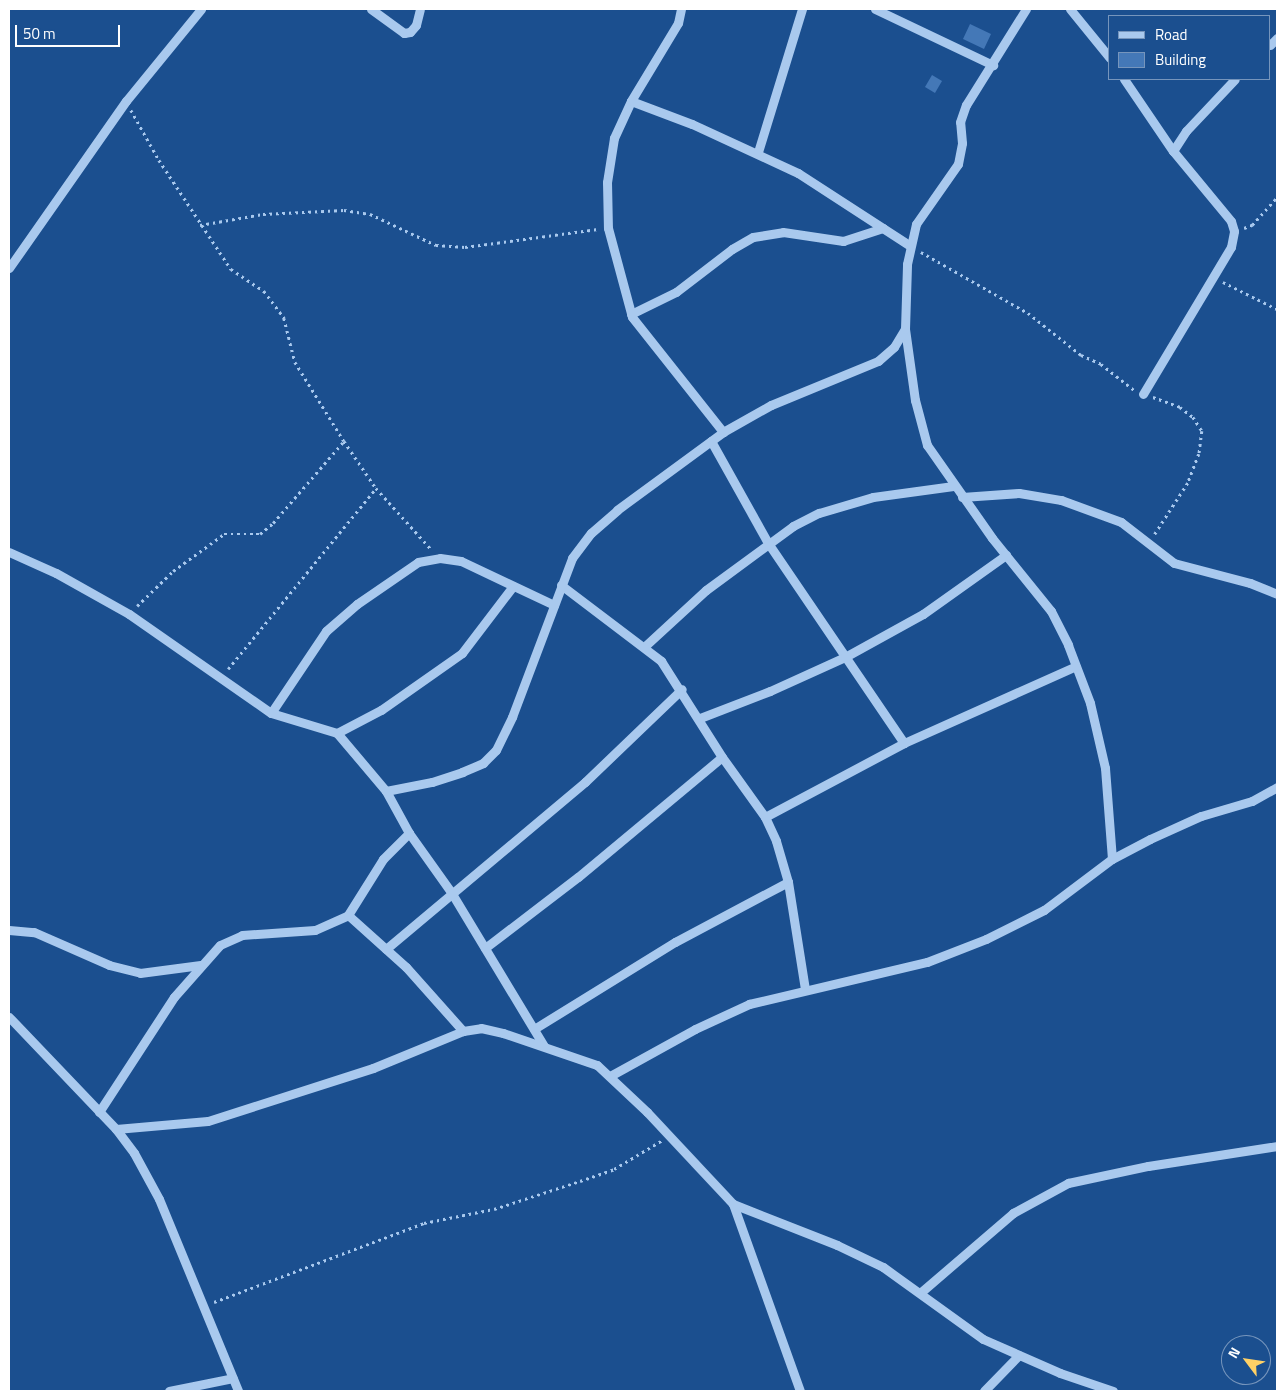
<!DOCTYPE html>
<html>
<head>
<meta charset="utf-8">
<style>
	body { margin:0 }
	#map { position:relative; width:1286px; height:1400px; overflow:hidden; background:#1b4f8f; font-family:"Titillium Web",sans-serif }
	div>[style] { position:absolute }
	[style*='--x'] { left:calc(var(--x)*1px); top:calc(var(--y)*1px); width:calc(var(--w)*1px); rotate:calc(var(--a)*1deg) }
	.building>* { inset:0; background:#4478b7 }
	.path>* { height:2.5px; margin-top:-1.25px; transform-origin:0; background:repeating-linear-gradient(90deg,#a9c9ee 0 2.5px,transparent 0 6.5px) }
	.minor>* { height:9px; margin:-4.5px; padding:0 4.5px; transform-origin:4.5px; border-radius:4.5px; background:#a9c9ee }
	span { translate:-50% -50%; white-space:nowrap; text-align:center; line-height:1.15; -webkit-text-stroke:4.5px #1b4f8f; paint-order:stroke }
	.frame { position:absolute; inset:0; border:10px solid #fff; pointer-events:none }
	.legend { position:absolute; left:1108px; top:15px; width:162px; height:65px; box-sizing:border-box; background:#1b4f8f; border:1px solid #7695bc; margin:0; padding:6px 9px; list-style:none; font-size:15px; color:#fff }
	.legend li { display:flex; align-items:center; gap:10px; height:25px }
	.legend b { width:25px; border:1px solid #7695bc }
	.north { position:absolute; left:1221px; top:1335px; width:50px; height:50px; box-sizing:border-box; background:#1b4f8f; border:1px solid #7695bc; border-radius:50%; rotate:301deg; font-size:14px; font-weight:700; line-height:20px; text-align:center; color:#fff }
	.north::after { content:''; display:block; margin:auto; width:18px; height:22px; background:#ffd166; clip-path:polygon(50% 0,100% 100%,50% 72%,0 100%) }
	.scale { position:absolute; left:15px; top:25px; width:105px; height:22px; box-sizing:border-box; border:2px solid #fff; border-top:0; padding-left:6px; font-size:15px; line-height:18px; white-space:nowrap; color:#fff; -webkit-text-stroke:4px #1b4f8f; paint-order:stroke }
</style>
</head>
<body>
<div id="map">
	<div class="building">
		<div style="clip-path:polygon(970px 24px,991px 34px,984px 49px,963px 39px)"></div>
		<div style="clip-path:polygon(932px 75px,942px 81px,935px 93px,925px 87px)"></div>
	</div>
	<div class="path">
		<div style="--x:131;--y:110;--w:57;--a:60.8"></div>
		<div style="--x:159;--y:160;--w:131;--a:56.6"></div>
		<div style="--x:231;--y:269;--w:40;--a:34"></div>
		<div style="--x:264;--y:291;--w:34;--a:53"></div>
		<div style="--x:284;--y:318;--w:45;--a:76"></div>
		<div style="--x:295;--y:362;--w:93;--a:58.2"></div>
		<div style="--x:344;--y:441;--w:57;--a:55.8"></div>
		<div style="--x:376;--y:488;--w:81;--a:48"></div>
		<div style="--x:200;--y:225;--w:64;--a:-9.9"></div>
		<div style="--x:263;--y:214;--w:81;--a:-2.8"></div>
		<div style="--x:344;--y:210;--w:26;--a:9"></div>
		<div style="--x:370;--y:214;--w:73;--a:25.2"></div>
		<div style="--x:436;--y:245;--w:29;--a:4"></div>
		<div style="--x:465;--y:247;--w:134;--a:-7.7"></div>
		<div style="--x:1244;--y:228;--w:9;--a:-21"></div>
		<div style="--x:1252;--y:225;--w:38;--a:-48"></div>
		<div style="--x:921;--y:252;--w:123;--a:29.7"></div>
		<div style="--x:1028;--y:313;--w:68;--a:38.4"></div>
		<div style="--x:1081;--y:355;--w:22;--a:24"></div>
		<div style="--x:1101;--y:364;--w:42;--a:38.2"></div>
		<div style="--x:1223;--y:282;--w:60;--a:26.6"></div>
		<div style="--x:1153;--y:397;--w:29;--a:20"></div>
		<div style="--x:1180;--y:407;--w:16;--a:38"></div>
		<div style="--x:1193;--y:417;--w:17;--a:57"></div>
		<div style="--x:1202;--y:431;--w:23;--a:97"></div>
		<div style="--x:1199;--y:454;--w:31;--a:111"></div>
		<div style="--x:1188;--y:483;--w:61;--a:122.9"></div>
		<div style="--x:137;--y:606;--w:50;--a:-44.2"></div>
		<div style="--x:173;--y:571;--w:63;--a:-36"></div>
		<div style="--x:224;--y:534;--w:36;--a:0"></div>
		<div style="--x:260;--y:534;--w:17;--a:-40"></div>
		<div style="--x:273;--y:523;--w:108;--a:-49.1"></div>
		<div style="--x:228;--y:669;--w:234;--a:-50.7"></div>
		<div style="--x:214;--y:1302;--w:224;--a:-20.6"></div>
		<div style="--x:424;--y:1223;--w:71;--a:-11.3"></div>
		<div style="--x:494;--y:1209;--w:90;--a:-18"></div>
		<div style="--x:580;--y:1181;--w:36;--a:-19"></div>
		<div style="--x:614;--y:1169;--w:55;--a:-30.8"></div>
	</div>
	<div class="minor">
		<div style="--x:371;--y:9;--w:41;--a:36"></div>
		<div style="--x:404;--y:33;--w:6;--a:-9"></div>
		<div style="--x:410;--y:32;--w:9;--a:-49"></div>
		<div style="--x:416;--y:25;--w:16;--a:-76"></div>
		<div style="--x:681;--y:9;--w:14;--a:102"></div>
		<div style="--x:678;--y:23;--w:91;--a:121.1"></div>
		<div style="--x:631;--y:101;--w:41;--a:114.7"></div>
		<div style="--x:614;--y:138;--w:45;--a:99"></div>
		<div style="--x:607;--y:182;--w:46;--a:88.8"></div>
		<div style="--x:608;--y:228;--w:92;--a:74.9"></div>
		<div style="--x:632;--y:317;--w:147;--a:51.6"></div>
		<div style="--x:875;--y:9;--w:131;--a:25.4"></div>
		<div style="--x:1070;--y:9;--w:63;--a:50.8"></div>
		<div style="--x:1270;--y:45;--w:10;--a:-45"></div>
		<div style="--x:1124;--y:79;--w:87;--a:55.8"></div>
		<div style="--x:631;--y:101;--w:65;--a:20.7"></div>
		<div style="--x:692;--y:124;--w:117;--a:24.8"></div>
		<div style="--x:798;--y:173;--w:132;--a:33"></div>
		<div style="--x:758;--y:152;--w:150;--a:-72.9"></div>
		<div style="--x:9;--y:268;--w:204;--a:-55"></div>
		<div style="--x:126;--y:101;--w:119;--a:-50.8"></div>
		<div style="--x:631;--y:314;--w:50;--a:-26.1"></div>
		<div style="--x:676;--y:292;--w:71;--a:-37.5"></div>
		<div style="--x:732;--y:249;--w:24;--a:-30"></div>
		<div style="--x:753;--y:237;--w:30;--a:-9"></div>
		<div style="--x:783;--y:232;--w:61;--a:8.5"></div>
		<div style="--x:843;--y:241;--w:42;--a:-18"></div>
		<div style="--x:905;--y:329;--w:72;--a:82"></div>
		<div style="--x:915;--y:400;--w:47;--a:75.1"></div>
		<div style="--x:927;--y:445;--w:113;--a:55"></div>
		<div style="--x:992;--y:538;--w:94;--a:51.1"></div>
		<div style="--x:1051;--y:611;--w:38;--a:63"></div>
		<div style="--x:1068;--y:645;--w:62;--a:69.2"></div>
		<div style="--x:1090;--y:703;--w:67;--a:77"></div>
		<div style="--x:1105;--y:768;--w:91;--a:85.6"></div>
		<div style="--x:1143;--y:394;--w:171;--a:-59.1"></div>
		<div style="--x:1231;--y:247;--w:16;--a:-79"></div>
		<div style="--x:1234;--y:231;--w:10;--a:-107"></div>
		<div style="--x:1231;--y:221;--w:91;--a:-129.6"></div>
		<div style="--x:1173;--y:151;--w:24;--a:-57"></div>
		<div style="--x:1186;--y:131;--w:71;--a:-46.7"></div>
		<div style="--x:711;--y:441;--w:117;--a:60.8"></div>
		<div style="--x:768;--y:543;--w:242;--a:55.8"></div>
		<div style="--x:962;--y:497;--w:57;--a:-4"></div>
		<div style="--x:1019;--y:493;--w:43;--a:9.5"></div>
		<div style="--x:1061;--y:500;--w:64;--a:20.1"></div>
		<div style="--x:1121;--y:522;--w:67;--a:37.7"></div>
		<div style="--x:1174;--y:563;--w:79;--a:14.7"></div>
		<div style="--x:1250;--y:583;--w:29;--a:22"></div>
		<div style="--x:9;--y:552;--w:51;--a:24.1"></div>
		<div style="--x:56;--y:573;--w:84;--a:29.3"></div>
		<div style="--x:129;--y:614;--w:173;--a:34.9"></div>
		<div style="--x:271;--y:713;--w:69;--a:16.9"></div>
		<div style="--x:337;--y:733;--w:76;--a:49.8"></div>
		<div style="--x:386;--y:791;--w:48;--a:61.3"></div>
		<div style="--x:409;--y:833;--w:72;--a:54.6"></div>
		<div style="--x:451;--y:892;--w:180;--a:58.9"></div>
		<div style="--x:561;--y:585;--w:126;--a:37.2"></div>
		<div style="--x:661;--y:661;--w:114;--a:57.6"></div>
		<div style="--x:722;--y:757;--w:74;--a:54.4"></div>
		<div style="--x:765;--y:817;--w:26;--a:65"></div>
		<div style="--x:776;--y:841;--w:43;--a:73.7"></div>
		<div style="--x:788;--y:882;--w:108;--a:81"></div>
		<div style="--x:644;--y:647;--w:84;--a:-42.6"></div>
		<div style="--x:706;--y:590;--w:108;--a:-36.3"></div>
		<div style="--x:793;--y:526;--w:29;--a:-27"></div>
		<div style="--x:819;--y:513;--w:56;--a:-16.5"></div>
		<div style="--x:873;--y:497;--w:81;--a:-7.8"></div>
		<div style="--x:271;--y:713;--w:99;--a:-56.1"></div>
		<div style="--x:326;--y:631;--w:41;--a:-41.1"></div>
		<div style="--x:357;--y:604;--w:74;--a:-34.5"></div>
		<div style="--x:418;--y:562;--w:22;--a:-10"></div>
		<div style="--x:440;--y:558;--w:21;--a:8"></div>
		<div style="--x:461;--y:561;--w:103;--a:25.3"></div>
		<div style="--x:700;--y:718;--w:75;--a:-21.1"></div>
		<div style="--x:770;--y:691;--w:82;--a:-24.4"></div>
		<div style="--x:845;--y:657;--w:89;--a:-28.9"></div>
		<div style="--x:923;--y:614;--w:102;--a:-35.4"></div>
		<div style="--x:337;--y:733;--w:50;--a:-27.6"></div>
		<div style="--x:381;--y:710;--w:99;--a:-35.1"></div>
		<div style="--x:462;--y:653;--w:84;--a:-52.7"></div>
		<div style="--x:386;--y:791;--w:47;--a:-11.1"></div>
		<div style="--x:432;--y:782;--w:32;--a:-18"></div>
		<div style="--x:462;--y:772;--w:23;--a:-23"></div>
		<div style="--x:483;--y:763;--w:18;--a:-45"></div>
		<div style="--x:496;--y:750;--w:37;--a:-64"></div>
		<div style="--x:512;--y:717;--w:170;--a:-69.3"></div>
		<div style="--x:572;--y:558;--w:31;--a:-53"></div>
		<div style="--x:591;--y:533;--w:35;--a:-41"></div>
		<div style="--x:617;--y:510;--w:132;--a:-36.3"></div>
		<div style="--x:723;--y:432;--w:55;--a:-29.4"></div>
		<div style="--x:771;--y:405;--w:116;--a:-22.4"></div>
		<div style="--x:878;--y:361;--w:21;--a:-41"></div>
		<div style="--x:894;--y:347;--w:21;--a:-59"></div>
		<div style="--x:905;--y:329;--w:65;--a:-88.2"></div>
		<div style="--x:907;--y:264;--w:41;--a:-77.3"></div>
		<div style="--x:916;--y:224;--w:73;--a:-55"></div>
		<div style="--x:958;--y:164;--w:21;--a:-79"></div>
		<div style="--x:962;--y:143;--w:21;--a:-95"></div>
		<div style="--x:960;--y:122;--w:18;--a:-71"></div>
		<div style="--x:966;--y:105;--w:113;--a:-58"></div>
		<div style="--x:765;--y:817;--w:157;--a:-28"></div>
		<div style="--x:904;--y:743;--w:188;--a:-24.1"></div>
		<div style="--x:348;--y:915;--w:78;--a:41.9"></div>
		<div style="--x:406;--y:967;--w:86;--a:48.3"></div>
		<div style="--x:9;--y:930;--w:25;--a:5"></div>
		<div style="--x:34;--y:932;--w:82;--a:23.7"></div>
		<div style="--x:109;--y:965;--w:32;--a:14"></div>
		<div style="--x:140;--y:973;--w:61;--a:-7.6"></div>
		<div style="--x:485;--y:948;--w:117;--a:-37.4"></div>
		<div style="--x:578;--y:877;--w:187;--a:-39.8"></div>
		<div style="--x:386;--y:949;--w:260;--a:-40"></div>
		<div style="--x:585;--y:782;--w:134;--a:-43.8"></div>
		<div style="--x:9;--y:1017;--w:155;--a:46.3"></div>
		<div style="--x:116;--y:1129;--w:30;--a:53"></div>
		<div style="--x:134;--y:1153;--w:52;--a:61.5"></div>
		<div style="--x:159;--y:1199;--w:208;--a:67.6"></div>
		<div style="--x:534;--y:1029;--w:166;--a:-31.7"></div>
		<div style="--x:675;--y:942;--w:128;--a:-28"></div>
		<div style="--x:610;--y:1076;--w:97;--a:-28.9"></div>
		<div style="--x:695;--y:1029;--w:60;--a:-24.8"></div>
		<div style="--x:749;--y:1004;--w:183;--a:-13.3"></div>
		<div style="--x:927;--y:962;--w:63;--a:-21.3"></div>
		<div style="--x:986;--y:939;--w:65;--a:-26.6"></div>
		<div style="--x:1044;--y:910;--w:85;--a:-36.9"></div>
		<div style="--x:1112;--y:859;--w:43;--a:-27.8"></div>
		<div style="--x:1150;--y:839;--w:56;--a:-24.3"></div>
		<div style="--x:1201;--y:816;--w:53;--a:-16.4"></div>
		<div style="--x:1252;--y:801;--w:29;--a:-29"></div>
		<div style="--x:99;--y:1112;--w:137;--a:-56.9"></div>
		<div style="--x:174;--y:997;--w:69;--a:-48.5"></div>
		<div style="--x:220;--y:945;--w:24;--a:-24"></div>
		<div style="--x:242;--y:935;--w:73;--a:-3.9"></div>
		<div style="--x:315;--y:930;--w:36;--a:-24"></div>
		<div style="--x:348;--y:915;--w:66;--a:-58"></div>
		<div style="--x:383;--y:859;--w:37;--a:-45"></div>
		<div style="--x:116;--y:1129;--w:92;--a:-5"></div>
		<div style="--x:208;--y:1121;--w:173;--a:-17.8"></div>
		<div style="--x:373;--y:1068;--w:97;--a:-22.3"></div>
		<div style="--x:463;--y:1031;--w:18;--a:-9"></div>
		<div style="--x:481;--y:1028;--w:23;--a:13"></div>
		<div style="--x:503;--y:1033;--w:99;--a:18.8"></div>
		<div style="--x:597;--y:1065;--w:69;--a:43.2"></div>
		<div style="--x:647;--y:1112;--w:126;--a:46.9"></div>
		<div style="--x:733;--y:1204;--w:112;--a:21.5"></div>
		<div style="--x:837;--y:1245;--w:51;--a:25.6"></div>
		<div style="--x:883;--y:1267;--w:123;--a:35.8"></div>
		<div style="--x:983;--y:1339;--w:84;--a:23.8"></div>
		<div style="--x:1060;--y:1373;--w:56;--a:18.8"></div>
		<div style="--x:733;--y:1204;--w:199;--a:70.3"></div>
		<div style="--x:920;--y:1293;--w:123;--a:-40.7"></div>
		<div style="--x:1013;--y:1213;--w:63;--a:-28.6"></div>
		<div style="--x:1068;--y:1183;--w:82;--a:-12"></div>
		<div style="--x:1148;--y:1166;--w:131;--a:-8.8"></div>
		<div style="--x:169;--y:1391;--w:65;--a:-11.5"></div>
		<div style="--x:984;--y:1391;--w:50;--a:-45.8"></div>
	</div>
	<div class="frame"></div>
	<ul class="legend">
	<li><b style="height:6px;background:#a9c9ee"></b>Road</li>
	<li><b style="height:14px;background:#4478b7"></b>Building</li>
	</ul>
	<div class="north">N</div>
	<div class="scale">50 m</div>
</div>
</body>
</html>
